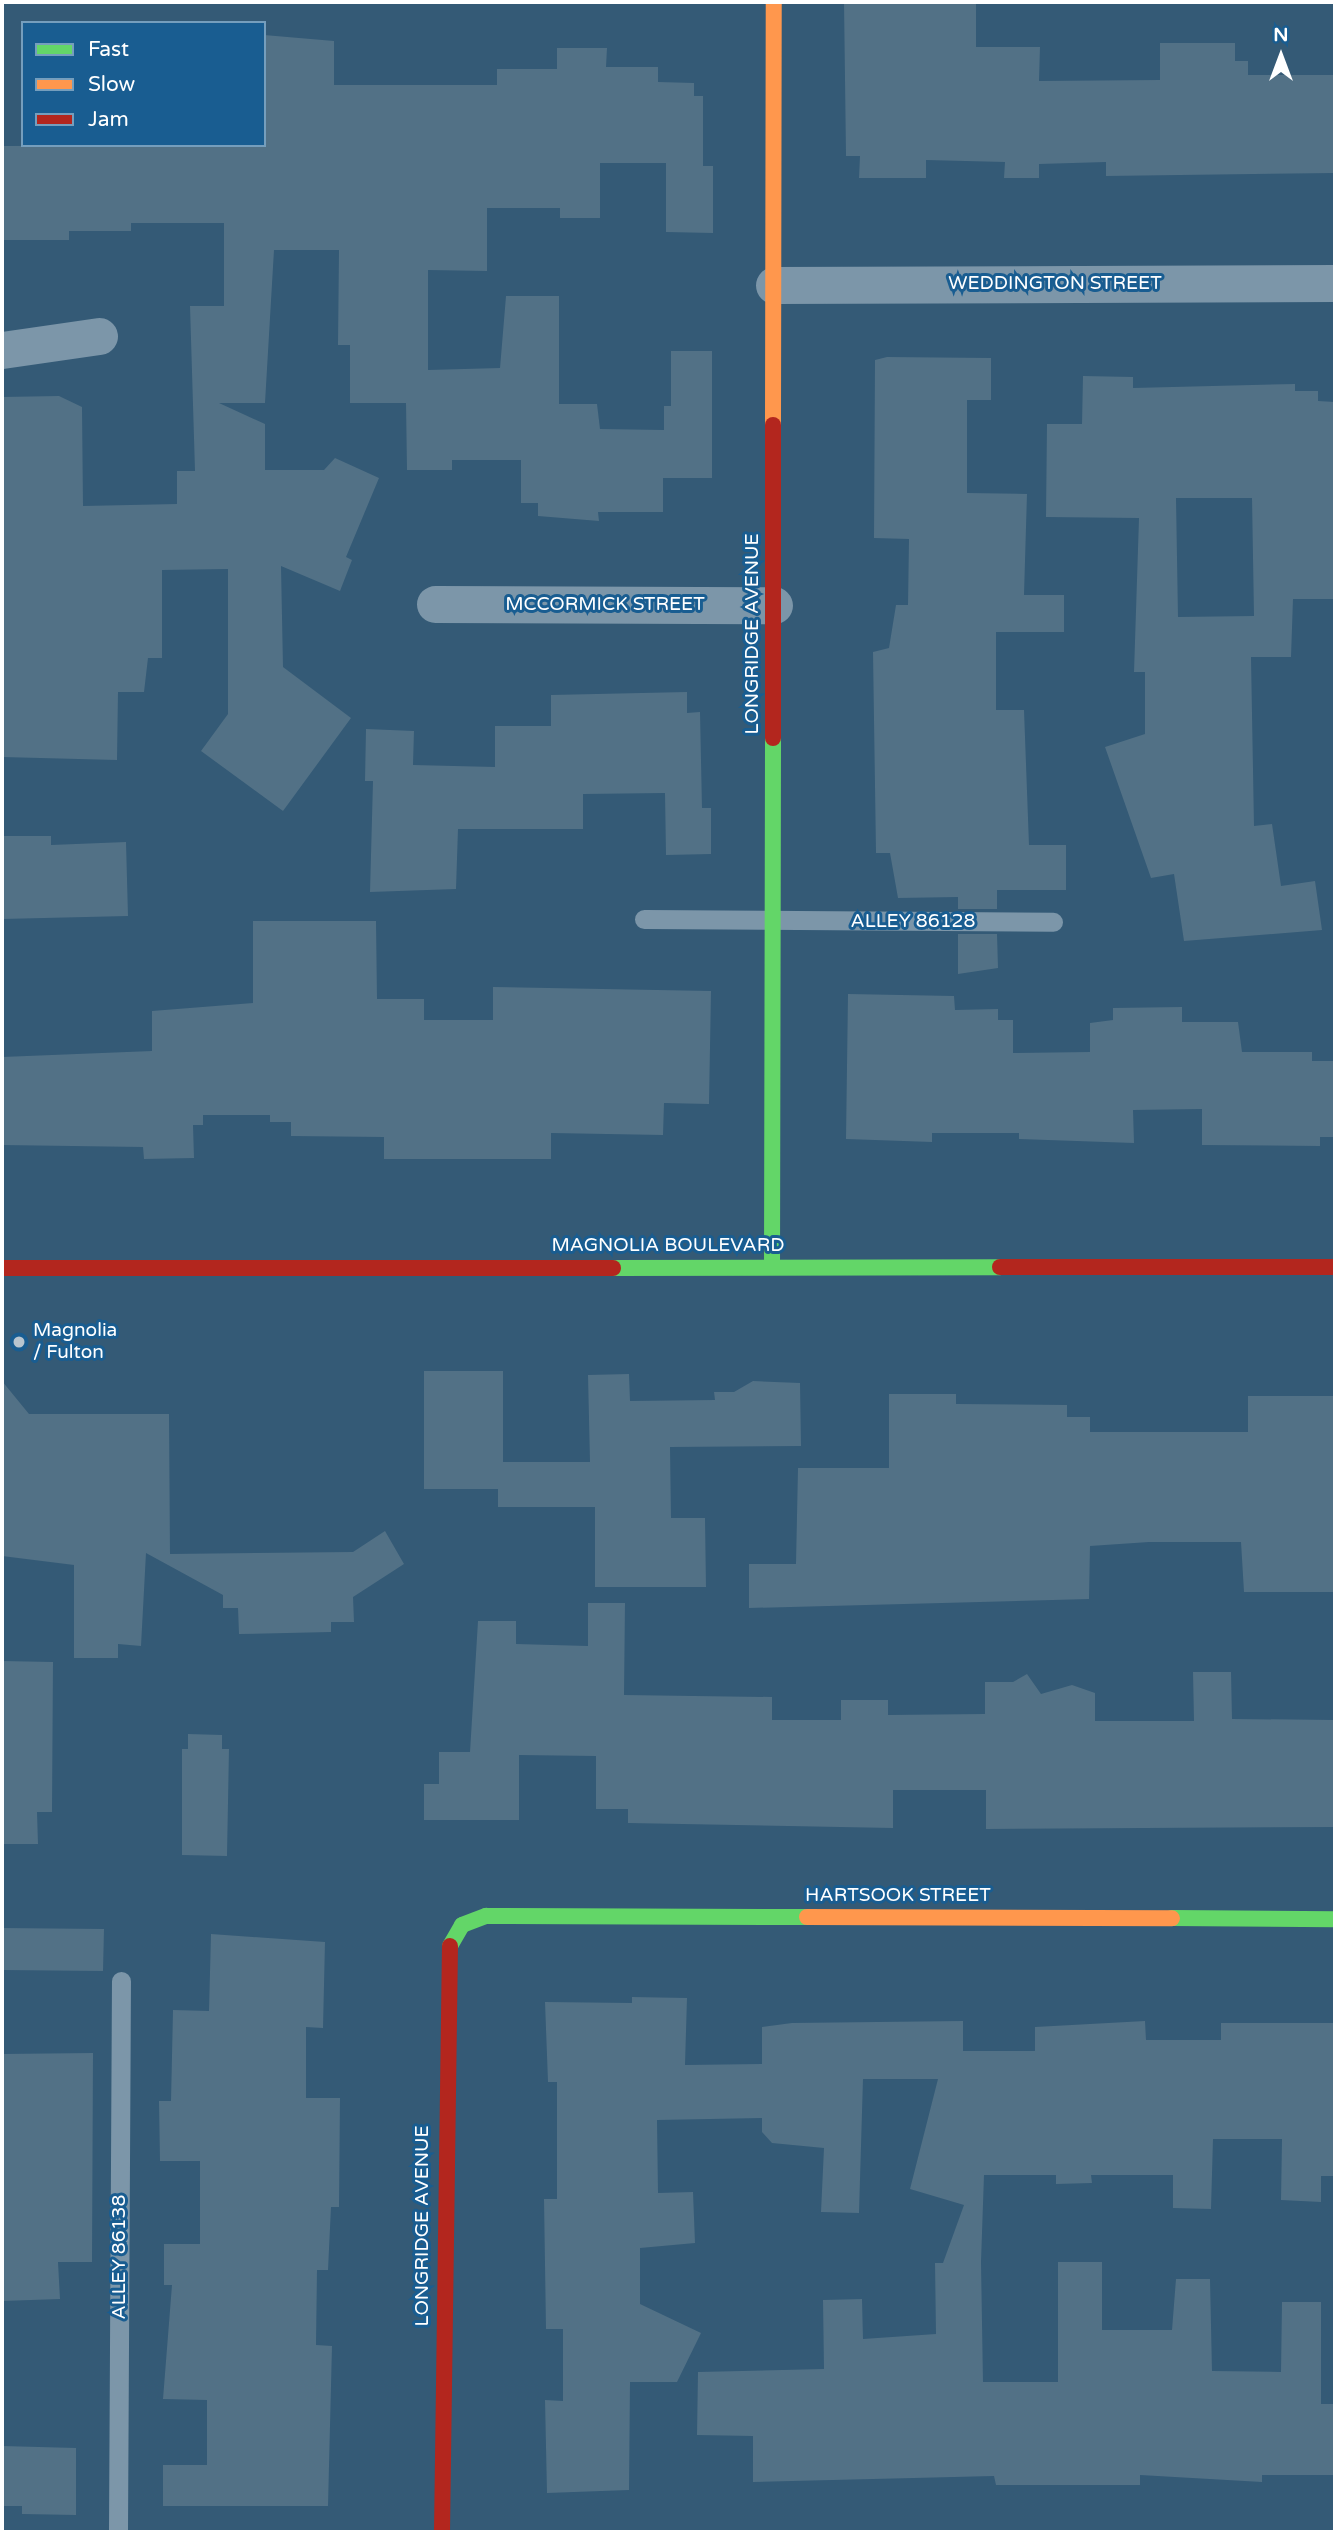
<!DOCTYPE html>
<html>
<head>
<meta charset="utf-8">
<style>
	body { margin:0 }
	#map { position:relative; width:1337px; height:2534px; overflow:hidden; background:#345a76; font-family:"Varela Round",sans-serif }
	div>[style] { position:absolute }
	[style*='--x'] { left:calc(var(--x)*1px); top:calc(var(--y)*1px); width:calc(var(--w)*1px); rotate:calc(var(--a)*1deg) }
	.building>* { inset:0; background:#527186 }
	.lane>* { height:19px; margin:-9.5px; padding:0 9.5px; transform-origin:9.5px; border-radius:9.5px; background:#7c96a9 }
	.street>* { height:37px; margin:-18.5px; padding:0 18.5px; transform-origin:18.5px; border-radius:18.5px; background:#7c96a9 }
	.fast>* { height:16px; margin:-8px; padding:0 8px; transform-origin:8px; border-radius:8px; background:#63d668 }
	.slow>* { height:16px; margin:-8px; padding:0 8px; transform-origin:8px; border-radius:8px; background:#ff974d }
	.jam>* { height:16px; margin:-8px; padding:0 8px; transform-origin:8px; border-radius:8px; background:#b3261e }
	.dots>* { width:19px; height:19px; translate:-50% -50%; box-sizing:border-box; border:4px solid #195d91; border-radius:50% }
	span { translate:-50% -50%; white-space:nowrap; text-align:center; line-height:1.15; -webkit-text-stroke:6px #195d91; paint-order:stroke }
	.street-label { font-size:19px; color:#fff }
	.poi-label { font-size:19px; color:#fff }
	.left { translate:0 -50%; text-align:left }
	.frame { position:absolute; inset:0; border:4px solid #fff; pointer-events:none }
	.legend { position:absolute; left:21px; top:21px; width:245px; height:126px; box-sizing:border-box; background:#195d91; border:2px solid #759ebd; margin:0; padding:9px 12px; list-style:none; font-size:21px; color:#fff }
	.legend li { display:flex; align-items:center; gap:14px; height:35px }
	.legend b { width:35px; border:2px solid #759ebd }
	.north { position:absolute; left:1246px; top:21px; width:70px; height:70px; -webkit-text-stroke:5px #195d91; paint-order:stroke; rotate:0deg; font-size:19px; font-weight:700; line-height:28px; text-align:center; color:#fff }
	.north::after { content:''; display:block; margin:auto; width:24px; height:32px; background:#fff; clip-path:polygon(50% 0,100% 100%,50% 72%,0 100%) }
</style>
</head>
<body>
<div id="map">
	<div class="building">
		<div style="clip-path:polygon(844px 2px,976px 2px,976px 47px,1040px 47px,1039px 81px,1160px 80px,1160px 43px,1235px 43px,1235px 61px,1248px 61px,1248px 75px,1335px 75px,1335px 173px,1106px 176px,1106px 162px,1039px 164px,1039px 178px,1004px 178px,1005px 162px,926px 160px,926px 178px,859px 178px,860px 156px,846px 156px)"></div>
		<div style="clip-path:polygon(264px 35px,334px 41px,334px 85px,497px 85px,497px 69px,557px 69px,557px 48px,607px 48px,606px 67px,658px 67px,658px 82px,694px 83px,694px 96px,703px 96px,703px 166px,713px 166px,713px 233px,666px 232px,666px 163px,600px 163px,600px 218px,560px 218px,560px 208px,487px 208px,487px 271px,428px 270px,428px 370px,500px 368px,506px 296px,559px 296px,559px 404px,597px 404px,600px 429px,664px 430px,664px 406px,671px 406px,671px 351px,712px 351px,712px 478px,663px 478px,663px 512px,598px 512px,599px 521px,538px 516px,538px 503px,521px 503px,521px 460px,452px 460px,452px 470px,407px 470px,406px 403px,350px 403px,350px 345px,338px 345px,339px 250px,274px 250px,265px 403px,219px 403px,265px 424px,265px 470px,324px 470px,335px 458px,379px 478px,346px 557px,352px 560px,340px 591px,281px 566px,283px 667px,351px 718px,283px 811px,201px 751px,228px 714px,228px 569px,162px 570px,162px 658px,148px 658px,144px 692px,118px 692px,117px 760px,2px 757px,2px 397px,59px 396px,82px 407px,83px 506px,177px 504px,177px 471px,195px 471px,190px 306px,224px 306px,224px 223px,131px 223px,131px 231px,69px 231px,69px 240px,2px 240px,2px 146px,264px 145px)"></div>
		<div style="clip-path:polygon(887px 357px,991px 358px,991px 400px,967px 400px,967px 493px,1027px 494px,1024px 595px,1064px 595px,1064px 632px,996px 632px,996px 710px,1024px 710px,1029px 845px,1066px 845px,1066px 890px,997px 890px,997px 909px,958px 909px,958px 897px,898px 898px,890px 853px,876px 853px,873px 652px,889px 648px,896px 605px,908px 605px,909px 539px,874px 538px,875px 360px)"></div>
		<div style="clip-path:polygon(evenodd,1083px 376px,1133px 377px,1133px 388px,1295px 384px,1295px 391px,1318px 391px,1318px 401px,1335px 402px,1335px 599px,1293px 599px,1291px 657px,1251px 657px,1254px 826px,1272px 824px,1281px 886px,1315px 881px,1322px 930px,1184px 941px,1174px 874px,1151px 878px,1105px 747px,1145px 734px,1145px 672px,1134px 672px,1139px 518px,1046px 517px,1047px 424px,1082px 424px,1083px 376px,1176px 498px,1252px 498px,1254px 616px,1178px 617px,1176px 498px)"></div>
		<div style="clip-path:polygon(687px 692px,687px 713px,700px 712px,702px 808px,711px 808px,711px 854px,666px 855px,665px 793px,583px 794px,583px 829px,458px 829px,456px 889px,370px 892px,373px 781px,365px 781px,366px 729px,414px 731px,413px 765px,495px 767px,495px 726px,551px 726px,551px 695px)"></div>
		<div style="clip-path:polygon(2px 836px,51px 836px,51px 845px,126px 842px,128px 916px,2px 919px)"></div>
		<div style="clip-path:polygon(253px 921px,376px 921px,377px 999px,424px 999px,424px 1020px,493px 1020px,493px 987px,711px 991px,709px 1104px,664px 1103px,663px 1135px,551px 1133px,551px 1159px,384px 1159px,384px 1137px,291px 1136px,291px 1122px,270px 1122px,270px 1115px,203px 1115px,203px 1125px,193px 1125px,194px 1158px,144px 1159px,143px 1147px,2px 1145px,2px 1057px,152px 1051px,152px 1011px,253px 1003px)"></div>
		<div style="clip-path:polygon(958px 934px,997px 934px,998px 968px,958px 974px)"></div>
		<div style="clip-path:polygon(848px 994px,954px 996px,955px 1010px,998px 1009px,998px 1020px,1013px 1020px,1013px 1053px,1090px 1052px,1090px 1023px,1113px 1020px,1113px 1008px,1182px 1007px,1182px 1022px,1238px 1022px,1242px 1052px,1312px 1052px,1312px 1061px,1335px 1061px,1335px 1137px,1320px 1137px,1320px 1146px,1202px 1145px,1202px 1109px,1133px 1110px,1134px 1143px,1019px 1139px,1019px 1133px,932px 1133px,932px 1142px,846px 1139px)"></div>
		<div style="clip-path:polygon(424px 1371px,503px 1371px,503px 1462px,590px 1462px,588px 1375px,629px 1374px,630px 1401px,715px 1400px,714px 1392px,734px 1392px,753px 1381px,800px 1383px,801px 1446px,670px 1447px,671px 1518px,705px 1518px,706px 1587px,595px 1587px,595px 1507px,498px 1507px,498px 1489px,424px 1489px)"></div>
		<div style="clip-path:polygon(2px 1381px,29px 1414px,169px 1414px,170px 1554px,353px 1552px,385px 1531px,404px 1564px,353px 1597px,354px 1622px,331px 1622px,331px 1632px,239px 1634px,238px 1608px,223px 1608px,223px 1595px,146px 1553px,141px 1646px,118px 1644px,118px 1658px,74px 1658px,74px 1565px,2px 1556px)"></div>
		<div style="clip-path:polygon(889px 1394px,956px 1394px,956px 1404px,1067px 1405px,1067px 1417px,1090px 1417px,1090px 1432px,1248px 1432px,1248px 1396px,1335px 1396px,1335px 1592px,1244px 1592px,1241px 1542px,1149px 1542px,1090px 1546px,1089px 1599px,749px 1608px,749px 1564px,796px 1564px,798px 1468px,889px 1468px)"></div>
		<div style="clip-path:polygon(588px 1603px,625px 1603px,624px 1695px,772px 1697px,772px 1720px,841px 1720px,841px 1700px,888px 1700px,888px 1715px,985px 1714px,985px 1682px,1013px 1682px,1027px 1674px,1041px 1694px,1072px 1685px,1095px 1693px,1095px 1721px,1194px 1721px,1193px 1672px,1231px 1672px,1232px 1719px,1335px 1720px,1335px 1827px,986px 1829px,986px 1790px,893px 1790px,893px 1828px,628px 1823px,628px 1809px,596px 1809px,596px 1756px,519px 1755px,519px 1820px,424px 1820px,424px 1784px,439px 1784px,439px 1752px,470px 1752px,478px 1621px,516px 1621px,516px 1644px,588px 1646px)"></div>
		<div style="clip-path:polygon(2px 1661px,53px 1662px,52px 1812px,37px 1812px,38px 1844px,2px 1844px)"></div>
		<div style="clip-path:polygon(188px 1734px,222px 1735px,222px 1749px,229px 1749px,227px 1856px,182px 1855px,182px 1749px,188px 1749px)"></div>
		<div style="clip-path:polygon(2px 1928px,104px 1929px,103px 1971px,2px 1970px)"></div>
		<div style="clip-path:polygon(211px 1934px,325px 1942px,323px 2028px,306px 2027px,306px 2098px,340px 2098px,339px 2207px,331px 2207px,328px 2270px,317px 2270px,316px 2345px,332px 2346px,328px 2506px,163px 2506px,163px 2465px,207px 2465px,207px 2400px,163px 2399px,172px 2285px,164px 2285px,164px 2244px,200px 2244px,200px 2161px,160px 2161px,159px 2101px,171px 2101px,173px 2010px,209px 2011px)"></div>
		<div style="clip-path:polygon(632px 1997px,687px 1998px,685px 2065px,762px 2064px,762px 2027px,792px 2023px,963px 2021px,963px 2051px,1035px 2051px,1035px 2027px,1145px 2021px,1146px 2040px,1221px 2040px,1221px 2023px,1335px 2023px,1335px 2176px,1321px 2176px,1321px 2202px,1281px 2200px,1282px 2139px,1213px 2139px,1211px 2209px,1173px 2208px,1173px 2175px,1091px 2175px,1092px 2183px,1056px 2184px,1056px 2175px,984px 2175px,981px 2262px,983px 2382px,1058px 2382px,1058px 2262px,1102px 2262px,1102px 2330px,1172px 2330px,1176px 2279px,1210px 2279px,1212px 2371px,1281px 2372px,1282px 2302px,1321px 2302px,1321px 2404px,1335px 2404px,1335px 2475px,1262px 2475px,1262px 2482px,1140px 2475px,1140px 2485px,996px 2485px,994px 2476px,753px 2482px,753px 2436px,697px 2435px,698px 2372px,824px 2369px,823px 2300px,862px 2299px,863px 2339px,936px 2334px,935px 2263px,943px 2263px,964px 2205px,910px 2189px,938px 2079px,863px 2079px,859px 2213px,821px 2212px,824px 2148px,772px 2143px,762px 2132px,762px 2118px,657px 2120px,658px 2193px,693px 2192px,695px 2243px,640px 2248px,640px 2304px,701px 2333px,677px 2382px,630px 2382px,629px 2490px,547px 2493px,545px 2400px,563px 2401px,563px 2329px,546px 2329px,544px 2199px,557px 2199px,557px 2082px,548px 2082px,545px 2002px,632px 2003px)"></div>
		<div style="clip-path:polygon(93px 2053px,92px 2262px,58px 2262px,60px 2299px,2px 2301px,2px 2054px)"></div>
		<div style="clip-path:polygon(2px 2446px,76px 2448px,76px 2515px,22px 2514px,22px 2506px,2px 2506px)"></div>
	</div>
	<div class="lane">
		<div style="--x:644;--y:919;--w:409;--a:0.4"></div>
		<div style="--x:118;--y:2532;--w:551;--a:-89.69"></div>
	</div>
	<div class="street">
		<div style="--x:774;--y:285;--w:561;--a:-0.2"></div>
		<div style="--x:2;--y:350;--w:98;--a:-8.2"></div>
		<div style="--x:435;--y:604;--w:339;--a:0.2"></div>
	</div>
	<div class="fast">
		<div style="--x:772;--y:1267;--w:529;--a:-89.89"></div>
		<div style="--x:613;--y:1268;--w:387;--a:-0.1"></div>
		<div style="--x:1172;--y:1918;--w:163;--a:0.4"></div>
		<div style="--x:450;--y:1946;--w:24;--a:-60"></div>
		<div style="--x:462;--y:1925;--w:26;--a:-21"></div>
		<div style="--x:486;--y:1916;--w:321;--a:0.2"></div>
	</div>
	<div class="slow">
		<div style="--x:773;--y:425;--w:423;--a:-89.9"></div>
		<div style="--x:807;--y:1917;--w:365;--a:0.2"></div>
	</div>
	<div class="jam">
		<div style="--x:773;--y:738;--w:313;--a:-90"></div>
		<div style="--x:1000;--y:1267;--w:335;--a:0"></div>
		<div style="--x:2;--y:1268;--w:611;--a:0"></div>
		<div style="--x:442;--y:2532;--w:586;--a:-89.22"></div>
	</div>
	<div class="dots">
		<div style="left:19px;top:1342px;background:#b8c5cf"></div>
	</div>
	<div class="street-label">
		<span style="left:1055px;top:284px">WEDDINGTON STREET</span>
		<span style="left:605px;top:605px">MCCORMICK STREET</span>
		<span style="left:753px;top:634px;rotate:-90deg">LONGRIDGE AVENUE</span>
		<span style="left:913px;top:922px">ALLEY 86128</span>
		<span style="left:668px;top:1246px">MAGNOLIA BOULEVARD</span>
		<span style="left:898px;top:1896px">HARTSOOK STREET</span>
		<span style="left:423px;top:2226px;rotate:-90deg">LONGRIDGE AVENUE</span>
		<span style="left:120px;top:2257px;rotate:-90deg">ALLEY 86138</span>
	</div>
	<div class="poi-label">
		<span class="left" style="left:33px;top:1342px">Magnolia<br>/ Fulton</span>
	</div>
	<div class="frame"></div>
	<ul class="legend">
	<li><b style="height:9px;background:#63d668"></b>Fast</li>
	<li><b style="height:9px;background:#ff974d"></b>Slow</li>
	<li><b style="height:9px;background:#b3261e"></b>Jam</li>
	</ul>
	<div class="north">N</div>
</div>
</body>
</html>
